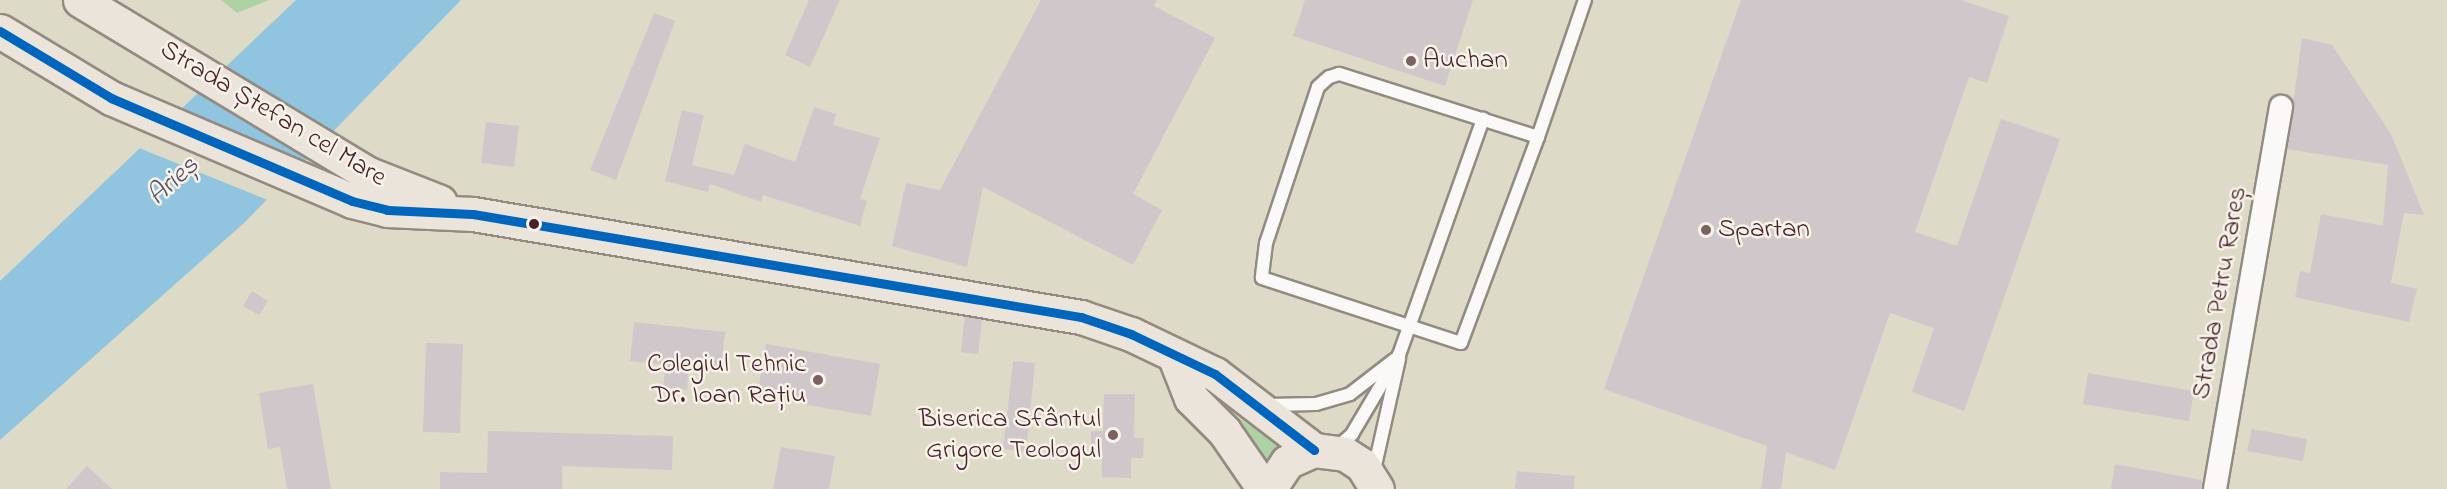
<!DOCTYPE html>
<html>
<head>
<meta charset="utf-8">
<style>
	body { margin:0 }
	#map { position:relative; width:2447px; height:489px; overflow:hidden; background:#dddac7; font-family:"Indie Flower",sans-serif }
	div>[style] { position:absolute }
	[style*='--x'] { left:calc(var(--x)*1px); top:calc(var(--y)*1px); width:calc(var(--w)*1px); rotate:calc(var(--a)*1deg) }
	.green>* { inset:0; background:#aed2a3 }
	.water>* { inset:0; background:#91c4df }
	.pier>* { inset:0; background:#dddac7 }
	.building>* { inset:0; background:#d0c7cb }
	.roads { filter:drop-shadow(2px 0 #938a82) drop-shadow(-2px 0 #938a82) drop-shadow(0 2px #938a82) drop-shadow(0 -2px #938a82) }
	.service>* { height:12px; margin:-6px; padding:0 6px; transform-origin:6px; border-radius:6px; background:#faf9f7 }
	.minor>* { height:22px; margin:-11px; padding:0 11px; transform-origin:11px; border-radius:11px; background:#faf9f7 }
	.primary>* { height:33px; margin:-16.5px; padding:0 16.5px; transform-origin:16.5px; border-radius:16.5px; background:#ebe4db }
	.bus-1>* { height:9px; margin:-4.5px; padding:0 4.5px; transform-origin:4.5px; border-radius:4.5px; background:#0065bd }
	.dots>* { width:16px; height:16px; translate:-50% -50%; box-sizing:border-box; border:3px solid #f7f3e8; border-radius:50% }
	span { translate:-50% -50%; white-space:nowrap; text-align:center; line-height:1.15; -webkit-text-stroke:5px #f7f3e8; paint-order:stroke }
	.poi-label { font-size:27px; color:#4a1f2b }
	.left { translate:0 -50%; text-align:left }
	.right { translate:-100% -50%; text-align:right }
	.street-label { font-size:27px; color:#4a1f2b }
	.water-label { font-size:28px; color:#564e64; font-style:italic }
</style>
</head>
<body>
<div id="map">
	<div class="green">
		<div style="clip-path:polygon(221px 0,269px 0,237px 13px)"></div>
		<div style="clip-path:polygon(1226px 410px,1291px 452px,1266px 470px)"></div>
	</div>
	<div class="water">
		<div style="clip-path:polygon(296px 0,461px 0,245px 222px,0 440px,0 281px)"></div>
	</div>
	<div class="pier">
		<div style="clip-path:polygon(170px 117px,298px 172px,270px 201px,139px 148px)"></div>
	</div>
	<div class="building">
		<div style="clip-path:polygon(809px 0,840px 0,810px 67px,785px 55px)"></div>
		<div style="clip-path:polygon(1041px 0,1157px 0,1154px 6px,1215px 38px,1133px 194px,1162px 210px,1133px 265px,983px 187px,967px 267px,892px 246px,906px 183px,940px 190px)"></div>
		<div style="clip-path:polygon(1305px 0,1473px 0,1445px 86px,1293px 36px)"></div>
		<div style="clip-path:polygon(1741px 0,1961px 0,2009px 16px,1987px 83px,1969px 77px,1915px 232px,1957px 246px,2001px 119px,2060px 139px,1964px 411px,1912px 392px,1934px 328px,1890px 313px,1835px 470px,1786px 452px,1781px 489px,1761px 489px,1767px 446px,1604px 389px)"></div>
		<div style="clip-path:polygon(654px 13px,675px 21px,616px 180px,590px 170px)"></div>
		<div style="clip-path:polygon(2302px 38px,2332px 45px,2391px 134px,2424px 215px,2404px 213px,2391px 283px,2417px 289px,2409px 322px,2295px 297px,2300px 271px,2310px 273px,2321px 214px,2383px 226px,2388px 165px,2287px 149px)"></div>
		<div style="clip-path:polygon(814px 107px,836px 114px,833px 125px,880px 138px,860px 199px,867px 201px,860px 226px,763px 195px,761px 202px,710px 184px,708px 192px,665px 181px,682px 110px,704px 115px,692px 165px,734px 175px,745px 144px,795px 162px)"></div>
		<div style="clip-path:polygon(486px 122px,519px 126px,514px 167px,481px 163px)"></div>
		<div style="clip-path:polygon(252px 291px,268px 301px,259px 315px,243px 306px)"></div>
		<div style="clip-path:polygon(965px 316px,982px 319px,978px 354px,961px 352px)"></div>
		<div style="clip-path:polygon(634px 322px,725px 332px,721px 369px,689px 366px,687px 390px,663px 387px,666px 365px,630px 361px)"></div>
		<div style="clip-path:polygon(426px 343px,463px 344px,460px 433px,423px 432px)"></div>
		<div style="clip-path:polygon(766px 344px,880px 364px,871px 416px,757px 396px)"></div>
		<div style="clip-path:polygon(1013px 361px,1035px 363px,1026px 452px,1003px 449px)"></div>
		<div style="clip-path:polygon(2088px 373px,2194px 391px,2189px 421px,2083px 404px)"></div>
		<div style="clip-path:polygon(313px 384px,331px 489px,287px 489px,280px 447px,268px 449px,259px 393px)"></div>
		<div style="clip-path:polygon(1104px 394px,1135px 394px,1134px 438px,1144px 438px,1143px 458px,1131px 458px,1131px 478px,1102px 477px,1102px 455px,1091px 455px,1091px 431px,1103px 431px)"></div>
		<div style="clip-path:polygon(2252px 429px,2307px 439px,2303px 461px,2247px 451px)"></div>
		<div style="clip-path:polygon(488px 431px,673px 436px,672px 470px,562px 466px,562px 489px,440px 489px,440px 472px,487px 473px)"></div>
		<div style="clip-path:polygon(781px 447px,835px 456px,829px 489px,773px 489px)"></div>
		<div style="clip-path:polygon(2115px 464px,2202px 480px,2201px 489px,2111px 489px)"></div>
		<div style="clip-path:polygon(87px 466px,112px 489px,66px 489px)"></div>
		<div style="clip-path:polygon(1517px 471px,1575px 476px,1574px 489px,1515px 489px)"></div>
	</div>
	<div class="roads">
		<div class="service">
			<div style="--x:1538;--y:137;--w:209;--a:-162.4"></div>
			<div style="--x:1339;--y:74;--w:10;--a:163"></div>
			<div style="--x:1329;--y:77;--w:15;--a:138"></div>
			<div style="--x:1318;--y:87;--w:164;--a:108.4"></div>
			<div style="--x:1266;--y:243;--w:35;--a:97"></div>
			<div style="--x:1262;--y:278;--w:209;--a:18.1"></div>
			<div style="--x:1461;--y:343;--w:220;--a:-69.5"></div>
			<div style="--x:1538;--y:137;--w:145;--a:-71.1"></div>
			<div style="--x:1268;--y:405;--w:48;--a:-1.2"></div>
			<div style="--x:1316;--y:404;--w:35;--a:-16"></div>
			<div style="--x:1350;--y:394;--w:56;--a:-37.7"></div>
			<div style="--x:1335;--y:449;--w:23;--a:-41"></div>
			<div style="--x:1352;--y:434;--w:92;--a:-59.3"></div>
			<div style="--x:1399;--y:355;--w:251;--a:-70.4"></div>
			<div style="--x:1374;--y:470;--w:114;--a:-77.3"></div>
		</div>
		<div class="minor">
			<div style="--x:2215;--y:489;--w:388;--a:-80.2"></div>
		</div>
		<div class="primary">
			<div style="--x:80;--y:0;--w:337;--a:31.1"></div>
			<div style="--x:369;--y:174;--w:76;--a:21.5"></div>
			<div style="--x:0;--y:31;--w:130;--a:31.1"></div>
			<div style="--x:111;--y:98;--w:262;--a:23.1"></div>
			<div style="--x:352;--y:201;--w:36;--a:14"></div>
			<div style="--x:387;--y:210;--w:86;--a:2.7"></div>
			<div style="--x:473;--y:214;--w:617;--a:9.62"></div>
			<div style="--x:1081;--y:317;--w:53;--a:18.8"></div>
			<div style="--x:1131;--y:334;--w:93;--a:25.5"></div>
			<div style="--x:1215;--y:374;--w:125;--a:37.5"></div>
			<div style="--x:1176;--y:360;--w:41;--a:68.5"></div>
			<div style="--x:1191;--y:398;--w:47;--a:45"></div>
			<div style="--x:1224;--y:431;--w:70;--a:55.4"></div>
			<div style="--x:1269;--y:489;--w:32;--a:-56"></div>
			<div style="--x:1287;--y:462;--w:30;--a:-24"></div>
			<div style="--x:1314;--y:450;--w:31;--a:7"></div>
			<div style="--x:1345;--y:454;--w:20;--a:33"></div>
			<div style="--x:1362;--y:465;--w:28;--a:58"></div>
		</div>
	</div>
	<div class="bus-1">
		<div style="--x:0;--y:31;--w:130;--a:31.1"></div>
		<div style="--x:111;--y:98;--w:262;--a:23.1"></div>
		<div style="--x:352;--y:201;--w:36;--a:14"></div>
		<div style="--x:387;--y:210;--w:86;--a:2.7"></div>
		<div style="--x:473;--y:214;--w:617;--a:9.62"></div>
		<div style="--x:1081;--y:317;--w:53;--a:18.8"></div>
		<div style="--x:1131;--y:334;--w:93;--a:25.5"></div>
		<div style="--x:1215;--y:374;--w:125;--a:37.5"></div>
	</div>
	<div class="dots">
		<div style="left:1411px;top:61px;background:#7d6062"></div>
		<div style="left:534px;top:224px;background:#4a1f2b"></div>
		<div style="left:1706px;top:230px;background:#7d6062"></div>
		<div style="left:818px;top:380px;background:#7d6062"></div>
		<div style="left:1113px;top:435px;background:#7d6062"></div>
	</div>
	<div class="poi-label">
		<span class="left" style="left:1423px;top:61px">Auchan</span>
		<span class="left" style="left:1718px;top:230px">Spartan</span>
		<span class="right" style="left:806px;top:380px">Colegiul Tehnic<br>Dr. Ioan Rațiu</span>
		<span class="right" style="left:1101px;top:435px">Biserica Sfântul<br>Grigore Teologul</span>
	</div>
	<div class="street-label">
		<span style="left:273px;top:114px;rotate:31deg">Strada Ștefan cel Mare</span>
		<span style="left:2220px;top:293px;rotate:-80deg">Strada Petru Rareș</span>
	</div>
	<div class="water-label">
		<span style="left:174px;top:182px;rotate:-42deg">Arieș</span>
	</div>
</div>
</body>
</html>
